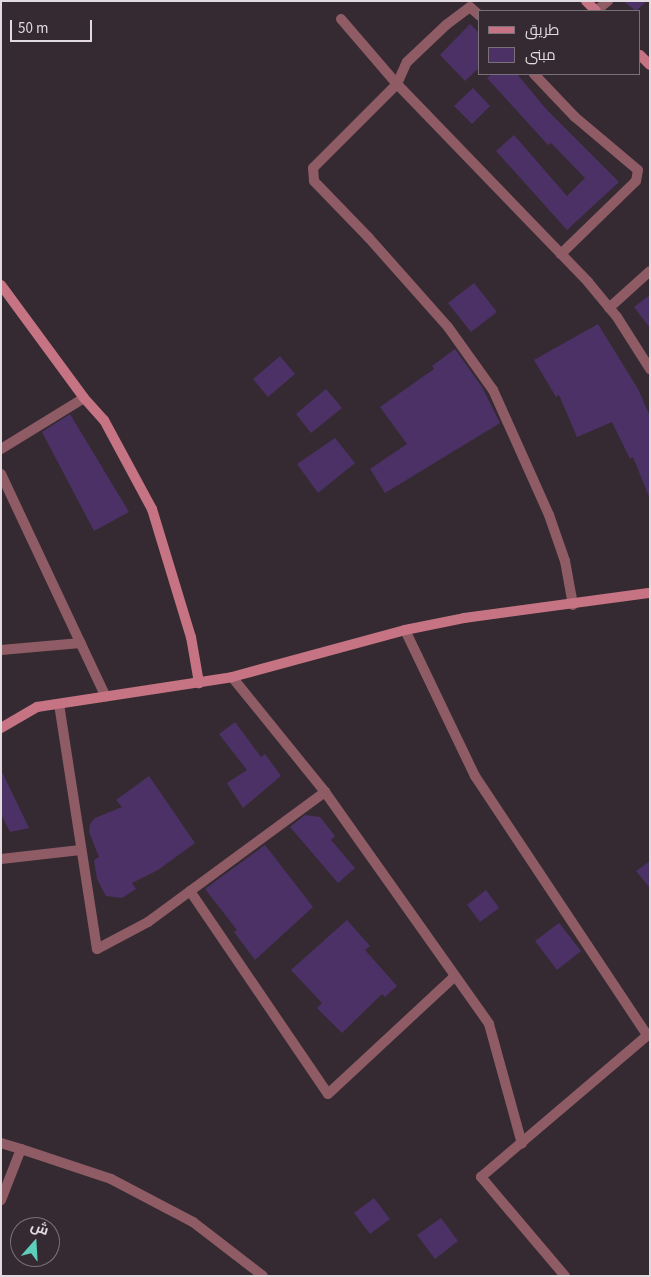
<!DOCTYPE html>
<html>
<head>
<meta charset="utf-8">
<style>
	body { margin:0 }
	#map { position:relative; width:651px; height:1277px; overflow:hidden; background:#352a32; font-family:"Source Sans 3",Cairo,sans-serif }
	div>[style] { position:absolute }
	[style*='--x'] { left:calc(var(--x)*1px); top:calc(var(--y)*1px); width:calc(var(--w)*1px); rotate:calc(var(--a)*1deg) }
	.building>* { inset:0; background:#4c3166 }
	.street>* { height:10px; margin:-5px; padding:0 5px; transform-origin:5px; border-radius:5px; background:#8f5c65 }
	.secondary>* { height:10px; margin:-5px; padding:0 5px; transform-origin:5px; border-radius:5px; background:#c67483 }
	span { translate:-50% -50%; white-space:nowrap; text-align:center; line-height:1.15; -webkit-text-stroke:4px #352a32; paint-order:stroke }
	.frame { position:absolute; inset:0; border:2px solid #e1dadf; pointer-events:none }
	.legend { position:absolute; left:478px; top:10px; width:162px; height:65px; box-sizing:border-box; background:#352a32; border:1px solid #7a7077; margin:0; padding:6px 9px; list-style:none; font-size:15px; color:#e1dadf }
	.legend li { display:flex; align-items:center; gap:10px; height:25px }
	.legend b { width:25px; border:1px solid #7a7077 }
	.north { position:absolute; left:10px; top:1217px; width:50px; height:50px; box-sizing:border-box; background:#352a32; border:1px solid #7a7077; border-radius:50%; rotate:19deg; font-size:14px; font-weight:700; line-height:20px; text-align:center; color:#e1dadf }
	.north::after { content:''; display:block; margin:auto; width:18px; height:22px; background:#5cceba; clip-path:polygon(50% 0,100% 100%,50% 72%,0 100%) }
	.scale { position:absolute; left:10px; top:20px; width:82px; height:22px; box-sizing:border-box; border:2px solid #e1dadf; border-top:0; padding-left:6px; font-size:15px; line-height:18px; white-space:nowrap; color:#e1dadf; -webkit-text-stroke:4px #352a32; paint-order:stroke }
</style>
</head>
<body>
<div id="map">
	<div class="building">
		<div style="clip-path:polygon(623px 1px,647px 1px,636px 11px)"></div>
		<div style="clip-path:polygon(470px 24px,480px 34px,480px 67px,465px 81px,440px 55px)"></div>
		<div style="clip-path:polygon(492px 74px,517px 74px,546px 109px,619px 182px,567px 230px,496px 151px,514px 135px,567px 196px,585px 178px,551px 143px,548px 145px,487px 78px)"></div>
		<div style="clip-path:polygon(473px 88px,490px 106px,472px 124px,454px 106px)"></div>
		<div style="clip-path:polygon(474px 283px,497px 312px,471px 332px,448px 303px)"></div>
		<div style="clip-path:polygon(650px 295px,650px 328px,634px 307px)"></div>
		<div style="clip-path:polygon(598px 324px,638px 389px,650px 416px,650px 499px,633px 457px,630px 459px,612px 422px,577px 437px,559px 395px,556px 397px,534px 360px)"></div>
		<div style="clip-path:polygon(455px 349px,482px 387px,500px 423px,385px 493px,370px 469px,407px 444px,380px 407px,434px 369px,432px 366px)"></div>
		<div style="clip-path:polygon(280px 356px,295px 374px,268px 397px,253px 379px)"></div>
		<div style="clip-path:polygon(326px 389px,342px 408px,311px 433px,296px 414px)"></div>
		<div style="clip-path:polygon(70px 414px,129px 512px,94px 531px,42px 432px)"></div>
		<div style="clip-path:polygon(335px 438px,355px 463px,318px 493px,297px 464px)"></div>
		<div style="clip-path:polygon(235px 722px,261px 757px,265px 754px,281px 776px,243px 808px,227px 783px,247px 770px,219px 734px)"></div>
		<div style="clip-path:polygon(1px 770px,29px 828px,10px 832px,1px 814px)"></div>
		<div style="clip-path:polygon(149px 776px,195px 843px,158px 870px,132px 883px,136px 889px,122px 898px,106px 896px,97px 879px,94px 860px,99px 857px,89px 832px,90px 824px,95px 818px,122px 807px,116px 800px)"></div>
		<div style="clip-path:polygon(305px 815px,320px 817px,335px 836px,331px 840px,355px 868px,338px 883px,290px 827px)"></div>
		<div style="clip-path:polygon(265px 845px,313px 907px,255px 960px,234px 932px,237px 930px,205px 889px)"></div>
		<div style="clip-path:polygon(650px 861px,650px 888px,636px 871px)"></div>
		<div style="clip-path:polygon(486px 890px,499px 908px,480px 922px,467px 905px)"></div>
		<div style="clip-path:polygon(347px 920px,370px 946px,365px 950px,397px 986px,385px 997px,382px 994px,342px 1033px,317px 1008px,322px 1003px,291px 970px)"></div>
		<div style="clip-path:polygon(559px 923px,581px 951px,557px 970px,535px 941px)"></div>
		<div style="clip-path:polygon(374px 1198px,390px 1219px,370px 1234px,354px 1213px)"></div>
		<div style="clip-path:polygon(441px 1218px,458px 1241px,435px 1259px,417px 1235px)"></div>
	</div>
	<div class="street">
		<div style="--x:596;--y:11;--w:16;--a:-40"></div>
		<div style="--x:341;--y:19;--w:86;--a:49.3"></div>
		<div style="--x:397;--y:84;--w:24;--a:-66"></div>
		<div style="--x:407;--y:62;--w:54;--a:-43.5"></div>
		<div style="--x:446;--y:25;--w:30;--a:-37"></div>
		<div style="--x:470;--y:7;--w:13;--a:42"></div>
		<div style="--x:534;--y:74;--w:59;--a:46.4"></div>
		<div style="--x:575;--y:117;--w:82;--a:40.1"></div>
		<div style="--x:638;--y:170;--w:11;--a:100"></div>
		<div style="--x:636;--y:181;--w:105;--a:135.8"></div>
		<div style="--x:609;--y:308;--w:55;--a:-42.1"></div>
		<div style="--x:1;--y:449;--w:97;--a:-31.6"></div>
		<div style="--x:1;--y:474;--w:246;--a:64.8"></div>
		<div style="--x:573;--y:605;--w:45;--a:-100.3"></div>
		<div style="--x:565;--y:561;--w:49;--a:-109.2"></div>
		<div style="--x:549;--y:515;--w:137;--a:-114.1"></div>
		<div style="--x:493;--y:390;--w:77;--a:-125.5"></div>
		<div style="--x:448;--y:327;--w:119;--a:-131.6"></div>
		<div style="--x:369;--y:238;--w:79;--a:-134"></div>
		<div style="--x:314;--y:181;--w:13;--a:-94"></div>
		<div style="--x:313;--y:168;--w:119;--a:-45"></div>
		<div style="--x:397;--y:84;--w:275;--a:46"></div>
		<div style="--x:588;--y:282;--w:45;--a:50.4"></div>
		<div style="--x:617;--y:317;--w:62;--a:57.6"></div>
		<div style="--x:405;--y:630;--w:162;--a:64.4"></div>
		<div style="--x:475;--y:776;--w:311;--a:56.4"></div>
		<div style="--x:1;--y:650;--w:80;--a:-5"></div>
		<div style="--x:232;--y:677;--w:148;--a:51"></div>
		<div style="--x:325;--y:792;--w:284;--a:54.7"></div>
		<div style="--x:489;--y:1024;--w:124;--a:74.6"></div>
		<div style="--x:59;--y:704;--w:248;--a:81.2"></div>
		<div style="--x:97;--y:949;--w:58;--a:-27.9"></div>
		<div style="--x:148;--y:922;--w:220;--a:-36.3"></div>
		<div style="--x:1;--y:859;--w:80;--a:-6.5"></div>
		<div style="--x:190;--y:891;--w:245;--a:55.8"></div>
		<div style="--x:328;--y:1094;--w:173;--a:-42.9"></div>
		<div style="--x:1;--y:1143;--w:21;--a:17"></div>
		<div style="--x:21;--y:1149;--w:55;--a:111.4"></div>
		<div style="--x:21;--y:1149;--w:95;--a:18.4"></div>
		<div style="--x:111;--y:1179;--w:93;--a:27.7"></div>
		<div style="--x:193;--y:1222;--w:88;--a:37.6"></div>
		<div style="--x:565;--y:1276;--w:130;--a:-130.3"></div>
		<div style="--x:481;--y:1177;--w:222;--a:-40.4"></div>
	</div>
	<div class="secondary">
		<div style="--x:586;--y:1;--w:14;--a:45"></div>
		<div style="--x:640;--y:55;--w:14;--a:45"></div>
		<div style="--x:1;--y:285;--w:140;--a:53.7"></div>
		<div style="--x:84;--y:398;--w:30;--a:48"></div>
		<div style="--x:104;--y:420;--w:101;--a:61.7"></div>
		<div style="--x:152;--y:509;--w:134;--a:73.1"></div>
		<div style="--x:191;--y:637;--w:47;--a:80.1"></div>
		<div style="--x:1;--y:728;--w:42;--a:-30.3"></div>
		<div style="--x:37;--y:707;--w:197;--a:-8.7"></div>
		<div style="--x:232;--y:677;--w:179;--a:-15.2"></div>
		<div style="--x:405;--y:630;--w:60;--a:-11.5"></div>
		<div style="--x:464;--y:618;--w:188;--a:-7.7"></div>
	</div>
	<div class="frame"></div>
	<ul class="legend">
	<li><b style="height:6px;background:#c67483"></b>طريق</li>
	<li><b style="height:14px;background:#4c3166"></b>مبنى</li>
	</ul>
	<div class="north">ش</div>
	<div class="scale">50 m</div>
</div>
</body>
</html>
